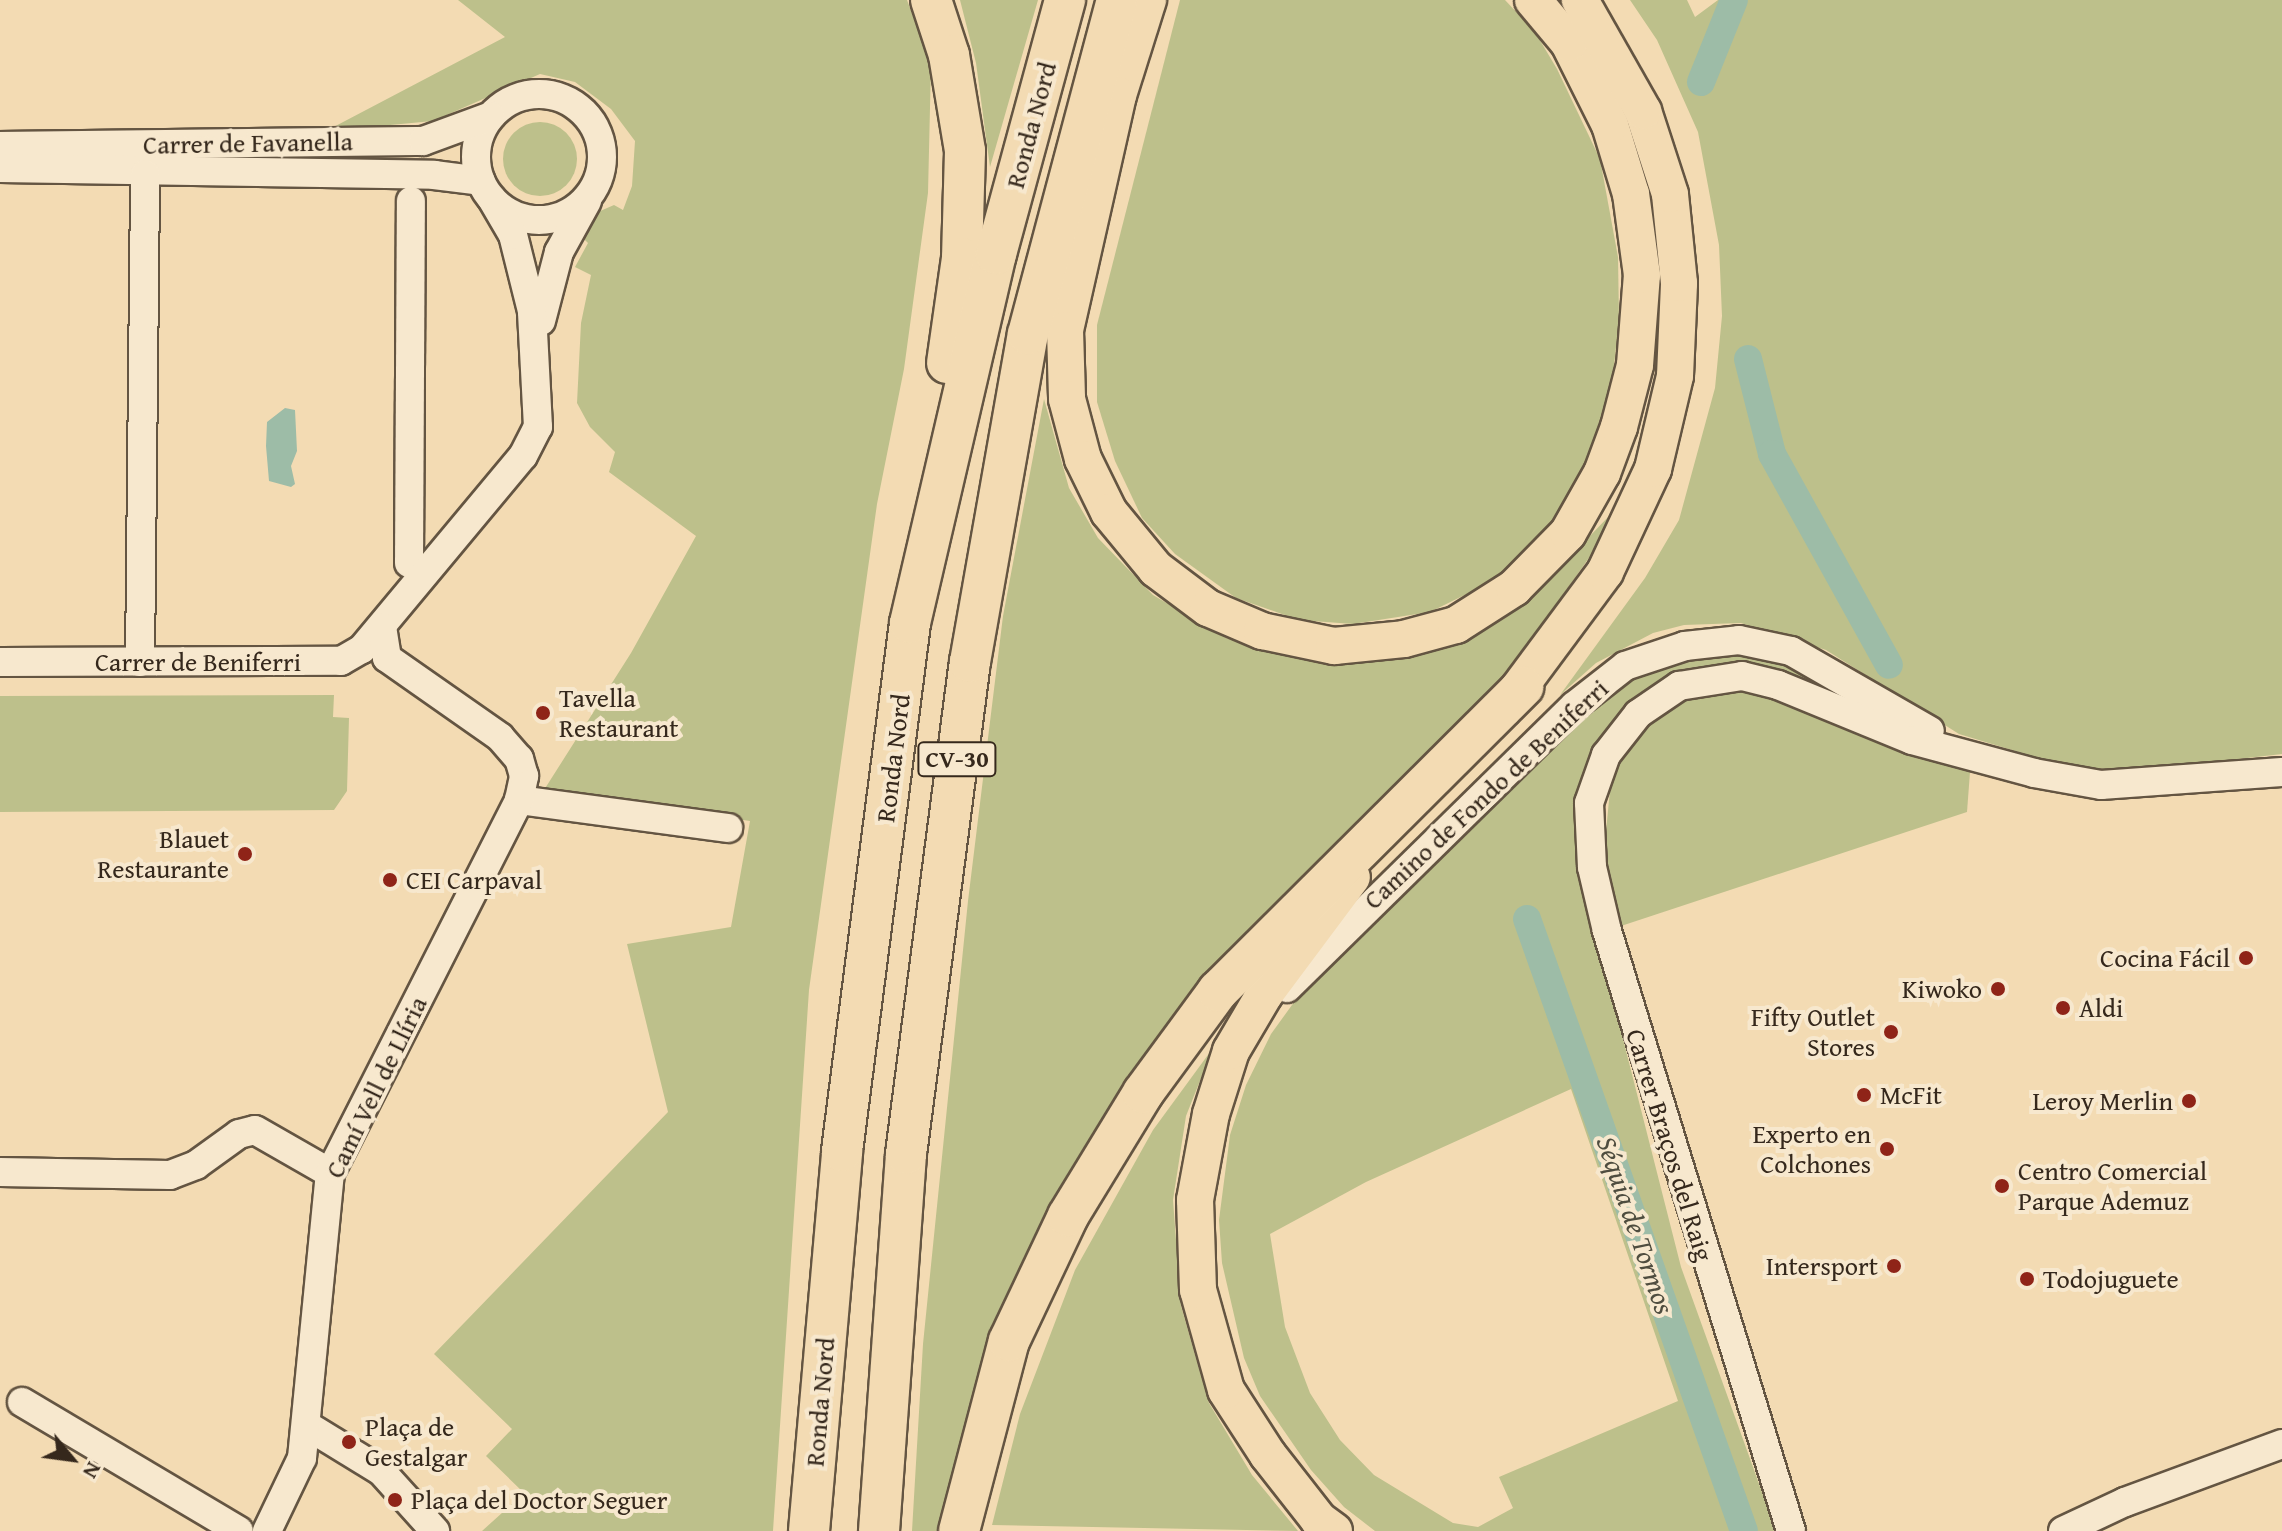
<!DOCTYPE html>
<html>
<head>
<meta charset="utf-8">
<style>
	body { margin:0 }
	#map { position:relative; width:2282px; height:1531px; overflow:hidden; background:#f3dbb3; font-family:"Gentium Book Plus",serif }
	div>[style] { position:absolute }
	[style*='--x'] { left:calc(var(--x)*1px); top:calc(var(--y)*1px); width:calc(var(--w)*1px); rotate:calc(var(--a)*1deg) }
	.green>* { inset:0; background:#bdc08b }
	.round { border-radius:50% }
	.water>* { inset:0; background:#9dbca7 }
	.canal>* { height:28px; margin:-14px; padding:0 14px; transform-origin:14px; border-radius:14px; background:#9dbca7 }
	.roads { filter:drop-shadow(2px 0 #645542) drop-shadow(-2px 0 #645542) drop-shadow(0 2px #645542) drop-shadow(0 -2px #645542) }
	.minor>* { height:28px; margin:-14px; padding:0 14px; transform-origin:14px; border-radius:14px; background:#f7e8ce }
	.minor>.ring { margin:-14px; padding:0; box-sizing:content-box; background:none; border:28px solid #f7e8ce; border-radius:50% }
	.major>* { height:36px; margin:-18px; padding:0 18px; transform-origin:18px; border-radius:18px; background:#f3dbb3 }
	.highway>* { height:40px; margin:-20px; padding:0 20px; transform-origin:20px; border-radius:20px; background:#f3dbb3 }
	.dots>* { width:22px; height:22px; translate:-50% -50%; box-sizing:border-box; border:4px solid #f7e8ce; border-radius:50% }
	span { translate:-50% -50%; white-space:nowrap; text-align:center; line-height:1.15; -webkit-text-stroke:8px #f7e8ce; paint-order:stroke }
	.shield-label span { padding:2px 6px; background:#f7e8ce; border:2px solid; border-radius:6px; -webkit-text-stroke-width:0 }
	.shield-label { font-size:24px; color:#35281c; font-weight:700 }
	.street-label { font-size:26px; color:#35281c }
	.poi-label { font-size:26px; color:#35281c }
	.left { translate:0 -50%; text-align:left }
	.right { translate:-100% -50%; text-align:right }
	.water-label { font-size:28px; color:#4f4d3f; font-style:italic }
	.north { position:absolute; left:32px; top:1419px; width:80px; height:80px; -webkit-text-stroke:6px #f7e8ce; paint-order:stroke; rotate:119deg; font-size:22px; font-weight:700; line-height:32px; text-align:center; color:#35281c }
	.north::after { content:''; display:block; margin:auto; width:28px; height:36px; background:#35281c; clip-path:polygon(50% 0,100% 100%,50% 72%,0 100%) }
</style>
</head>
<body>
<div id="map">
	<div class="green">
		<div style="clip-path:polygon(458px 0,907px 0,931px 65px,928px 193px,904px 369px,877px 504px,809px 990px,773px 1531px,482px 1531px,524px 1493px,486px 1456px,512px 1429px,434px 1354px,668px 1112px,627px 944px,731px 927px,750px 821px,544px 790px,631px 653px,696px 536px,609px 472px,615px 452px,590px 427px,577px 403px,581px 323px,591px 275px,575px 267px,588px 243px,579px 234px,598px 212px,614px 205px,623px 210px,632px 186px,635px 141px,611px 109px,575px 82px,540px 74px,433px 121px,326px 131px,505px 37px)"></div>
		<div style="clip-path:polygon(960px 0,1038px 0,990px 167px,976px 63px)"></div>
		<div style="clip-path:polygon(1180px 0,1505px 0,1535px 32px,1557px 69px,1600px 159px,1618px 257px,1619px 321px,1612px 383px,1590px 458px,1561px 513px,1525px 552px,1487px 584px,1430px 612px,1353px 624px,1299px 620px,1236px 598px,1175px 554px,1142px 518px,1115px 461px,1097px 402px,1097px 325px)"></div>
		<div style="clip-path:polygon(1630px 0,1687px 0,1695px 17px,1718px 0,2282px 0,2282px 754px,2126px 772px,2055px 763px,1959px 734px,1826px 650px,1741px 623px,1684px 625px,1653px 633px,1596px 663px,1560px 695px,1645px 578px,1679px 520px,1715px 388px,1722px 316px,1719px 245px,1698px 132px,1657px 40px)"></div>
		<div class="round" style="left:503px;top:122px;width:74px;height:74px"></div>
		<div style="clip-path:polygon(1044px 399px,1069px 488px,1098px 538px,1153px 595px,1226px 638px,1280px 654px,1339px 662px,1484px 628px,1529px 600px,1609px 516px,1591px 555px,1510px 670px,1141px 1071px,944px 1531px,912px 1531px,923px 1344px,968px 901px,1003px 616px)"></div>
		<div style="clip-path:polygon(evenodd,1729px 651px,1790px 663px,1862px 708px,1672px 679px,1642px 694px,1606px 734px,1592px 917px,1681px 1267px,1776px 1531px,1375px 1531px,1344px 1507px,1311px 1470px,1260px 1396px,1244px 1358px,1222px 1263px,1219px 1220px,1230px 1135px,1246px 1085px,1271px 1034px,1313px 976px,1589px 708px,1623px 684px,1676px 662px,1729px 651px,1571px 1089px,1678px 1401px,1499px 1477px,1513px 1508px,1478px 1527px,1453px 1523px,1374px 1475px,1340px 1440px,1310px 1393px,1285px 1327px,1270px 1234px,1366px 1182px,1571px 1089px)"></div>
		<div style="clip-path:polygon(1739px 690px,1785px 702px,1970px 772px,1967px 812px,1621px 926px,1606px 876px,1605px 842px,1610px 790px,1621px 756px,1636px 735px,1676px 702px)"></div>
		<div style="clip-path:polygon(334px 695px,333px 717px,349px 718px,347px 791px,334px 810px,0 812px,0 696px)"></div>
		<div style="clip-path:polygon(1213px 1048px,1186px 1116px,1173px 1200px,1181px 1306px,1209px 1403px,1252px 1475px,1298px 1531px,992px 1525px,1020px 1414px,1075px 1270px,1153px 1130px)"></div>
	</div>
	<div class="water">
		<div style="clip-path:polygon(285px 408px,295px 410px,297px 451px,291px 466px,295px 484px,291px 487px,269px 481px,266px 446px,267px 422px)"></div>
	</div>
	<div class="canal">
		<div style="--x:1701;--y:82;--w:88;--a:-68.1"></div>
		<div style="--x:1748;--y:359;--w:98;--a:75.8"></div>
		<div style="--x:1772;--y:454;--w:241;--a:61"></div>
		<div style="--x:1527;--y:919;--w:649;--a:70.48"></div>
	</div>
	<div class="roads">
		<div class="minor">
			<div class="ring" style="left:476px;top:94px;width:98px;height:98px"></div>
			<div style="--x:0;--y:146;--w:423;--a:-0.7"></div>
			<div style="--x:423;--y:141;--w:72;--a:-20.2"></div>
			<div style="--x:0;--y:168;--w:434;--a:0.9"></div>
			<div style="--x:434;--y:175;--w:47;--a:7.3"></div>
			<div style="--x:541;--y:321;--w:71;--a:-75.4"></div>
			<div style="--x:559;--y:252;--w:58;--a:-61.2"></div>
			<div style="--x:409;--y:563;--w:362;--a:-89.7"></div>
			<div style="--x:0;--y:662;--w:341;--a:-0.2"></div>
			<div style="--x:341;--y:661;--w:24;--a:-30"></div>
			<div style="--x:362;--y:649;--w:251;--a:-50.2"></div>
			<div style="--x:523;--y:456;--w:33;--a:-63"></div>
			<div style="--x:538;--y:427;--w:116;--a:-93"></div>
			<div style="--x:532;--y:311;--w:78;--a:-104"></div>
			<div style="--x:513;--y:235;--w:42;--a:-120.3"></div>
			<div style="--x:140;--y:662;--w:488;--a:-89.4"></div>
			<div style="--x:519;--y:800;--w:211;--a:7.6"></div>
			<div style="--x:1287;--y:988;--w:402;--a:-44.5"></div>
			<div style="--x:1574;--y:706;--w:65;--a:-38.1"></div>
			<div style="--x:1625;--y:666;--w:63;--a:-18.4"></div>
			<div style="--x:1685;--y:646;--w:54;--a:-6.3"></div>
			<div style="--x:1739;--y:640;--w:53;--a:11.9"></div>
			<div style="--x:1791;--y:651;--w:160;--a:29.9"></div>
			<div style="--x:0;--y:1172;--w:170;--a:1"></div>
			<div style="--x:170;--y:1175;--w:28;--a:-21"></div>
			<div style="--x:196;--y:1165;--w:53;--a:-35.8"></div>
			<div style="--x:239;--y:1134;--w:16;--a:-14"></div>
			<div style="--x:255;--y:1130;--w:86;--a:29.8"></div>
			<div style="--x:22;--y:1402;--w:252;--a:30.7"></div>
			<div style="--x:306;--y:1425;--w:88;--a:31.5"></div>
			<div style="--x:381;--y:1471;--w:81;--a:48"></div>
			<div style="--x:267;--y:1531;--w:81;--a:-64.4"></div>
			<div style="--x:302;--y:1458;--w:286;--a:-84.4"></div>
			<div style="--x:330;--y:1173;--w:418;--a:-63.1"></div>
			<div style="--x:519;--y:800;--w:25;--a:-78"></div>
			<div style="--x:524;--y:776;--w:18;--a:-106"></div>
			<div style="--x:519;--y:759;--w:29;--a:-131"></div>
			<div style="--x:500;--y:737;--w:138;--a:-145"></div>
			<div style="--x:387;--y:658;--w:31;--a:-99"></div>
			<div style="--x:1791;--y:1531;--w:628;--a:-107.05"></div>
			<div style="--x:1607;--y:931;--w:66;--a:-103.2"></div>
			<div style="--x:1592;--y:867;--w:64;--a:-92.7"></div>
			<div style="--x:1589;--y:803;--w:51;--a:-70.5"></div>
			<div style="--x:1606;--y:755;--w:52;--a:-52"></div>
			<div style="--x:1638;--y:714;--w:50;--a:-34.3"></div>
			<div style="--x:1679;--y:686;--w:64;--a:-9"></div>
			<div style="--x:1742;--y:676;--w:37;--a:14"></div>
			<div style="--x:1778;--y:685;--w:145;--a:22.3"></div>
			<div style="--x:1912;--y:740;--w:126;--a:15.1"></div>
			<div style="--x:2034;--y:773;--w:68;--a:10.2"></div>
			<div style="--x:2101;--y:785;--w:181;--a:-4.1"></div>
			<div style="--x:2063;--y:1531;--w:68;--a:-25.1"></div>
			<div style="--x:2125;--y:1502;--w:167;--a:-20.3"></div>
		</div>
		<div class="major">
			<div style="--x:1148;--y:0;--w:100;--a:107.5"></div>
			<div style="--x:1118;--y:95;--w:241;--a:102.7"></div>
			<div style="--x:1065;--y:330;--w:69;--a:88.3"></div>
			<div style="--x:1067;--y:399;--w:62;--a:75.1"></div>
			<div style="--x:1083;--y:459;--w:59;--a:63.9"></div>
			<div style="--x:1109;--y:512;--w:74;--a:50.5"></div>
			<div style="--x:1156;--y:569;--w:65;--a:36.9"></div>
			<div style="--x:1208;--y:608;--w:59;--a:23.1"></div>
			<div style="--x:1262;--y:631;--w:74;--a:11.8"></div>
			<div style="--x:1334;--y:646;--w:70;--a:-5.7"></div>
			<div style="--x:1404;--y:639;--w:54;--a:-15.1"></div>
			<div style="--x:1456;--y:625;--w:69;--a:-32.5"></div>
			<div style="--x:1514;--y:588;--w:77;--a:-45.5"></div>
			<div style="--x:1568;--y:533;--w:69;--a:-60.5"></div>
			<div style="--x:1602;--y:473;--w:49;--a:-69.7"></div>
			<div style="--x:1619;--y:427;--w:64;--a:-75.5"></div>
			<div style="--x:1635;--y:365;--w:90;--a:-85.6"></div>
			<div style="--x:1642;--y:275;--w:82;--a:-97.7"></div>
			<div style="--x:1631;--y:194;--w:72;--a:-106.9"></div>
			<div style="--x:1610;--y:125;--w:92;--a:-116.6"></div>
			<div style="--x:1569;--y:43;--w:56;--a:-129.9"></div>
			<div style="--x:1504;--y:708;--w:169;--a:-53.4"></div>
			<div style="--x:1605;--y:572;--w:114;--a:-65"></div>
			<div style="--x:1653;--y:469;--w:96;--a:-76.7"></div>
			<div style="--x:1675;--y:376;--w:93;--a:-87.5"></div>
			<div style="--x:1679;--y:283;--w:89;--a:-95.8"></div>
			<div style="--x:1670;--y:194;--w:87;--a:-108"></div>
			<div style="--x:1643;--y:111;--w:128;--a:-119.6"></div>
			<div style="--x:1334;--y:1531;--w:19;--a:-144"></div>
			<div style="--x:1319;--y:1520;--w:83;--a:-128.1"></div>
			<div style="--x:1268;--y:1455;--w:77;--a:-122.9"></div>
			<div style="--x:1226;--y:1390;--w:104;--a:-105.6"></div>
			<div style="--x:1198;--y:1290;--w:90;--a:-91.9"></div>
			<div style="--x:1195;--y:1200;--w:87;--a:-79.5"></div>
			<div style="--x:1211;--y:1114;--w:66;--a:-72.4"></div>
			<div style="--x:1231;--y:1051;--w:65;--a:-59.5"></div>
			<div style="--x:1264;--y:995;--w:147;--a:-53.3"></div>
		</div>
		<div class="highway">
			<div style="--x:931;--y:0;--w:58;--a:71.9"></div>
			<div style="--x:949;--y:55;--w:97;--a:80.5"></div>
			<div style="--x:965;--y:151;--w:107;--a:91.6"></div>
			<div style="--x:962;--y:258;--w:106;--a:98.1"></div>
			<div style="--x:809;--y:1531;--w:381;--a:-85"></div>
			<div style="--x:842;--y:1151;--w:532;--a:-82.66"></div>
			<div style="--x:910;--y:623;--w:379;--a:-76.9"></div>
			<div style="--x:996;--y:254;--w:263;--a:-74.8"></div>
			<div style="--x:879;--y:1531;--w:378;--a:-85.9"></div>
			<div style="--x:906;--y:1154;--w:496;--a:-82.6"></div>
			<div style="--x:970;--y:662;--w:333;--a:-80"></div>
			<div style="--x:1028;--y:334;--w:346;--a:-75.1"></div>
			<div style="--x:959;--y:1531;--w:196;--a:-75.3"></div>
			<div style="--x:1009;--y:1341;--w:138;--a:-64.7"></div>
			<div style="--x:1068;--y:1216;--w:144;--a:-58.6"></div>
			<div style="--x:1143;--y:1093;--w:127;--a:-53.7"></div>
			<div style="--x:1218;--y:991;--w:431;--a:-44.9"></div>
		</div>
	</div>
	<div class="dots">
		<div style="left:543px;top:713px;background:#8f2418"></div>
		<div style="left:245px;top:854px;background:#8f2418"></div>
		<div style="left:390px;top:880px;background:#8f2418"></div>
		<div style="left:2246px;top:958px;background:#8f2418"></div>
		<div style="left:1998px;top:989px;background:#8f2418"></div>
		<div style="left:2063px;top:1008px;background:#8f2418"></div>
		<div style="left:1891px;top:1032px;background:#8f2418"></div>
		<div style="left:1864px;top:1095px;background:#8f2418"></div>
		<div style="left:2189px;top:1101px;background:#8f2418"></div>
		<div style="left:1887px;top:1149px;background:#8f2418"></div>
		<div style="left:2002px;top:1186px;background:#8f2418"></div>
		<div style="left:1894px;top:1266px;background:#8f2418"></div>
		<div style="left:2027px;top:1279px;background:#8f2418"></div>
		<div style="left:349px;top:1442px;background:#8f2418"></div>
		<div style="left:395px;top:1500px;background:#8f2418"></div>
	</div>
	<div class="shield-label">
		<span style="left:957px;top:759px">CV-30</span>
	</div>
	<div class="street-label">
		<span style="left:1031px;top:125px;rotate:-75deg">Ronda Nord</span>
		<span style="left:248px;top:143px;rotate:-1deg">Carrer de Favanella</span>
		<span style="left:198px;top:662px">Carrer de Beniferri</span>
		<span style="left:893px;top:758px;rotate:-83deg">Ronda Nord</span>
		<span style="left:1486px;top:794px;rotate:-43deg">Camino de Fondo de Beniferri</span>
		<span style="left:376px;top:1087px;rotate:-64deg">Camí Vell de Llíria</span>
		<span style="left:1670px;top:1145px;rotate:73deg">Carrer Braços del Raig</span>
		<span style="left:820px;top:1402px;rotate:-85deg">Ronda Nord</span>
	</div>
	<div class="poi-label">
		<span class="left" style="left:559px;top:713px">Tavella<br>Restaurant</span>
		<span class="right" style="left:229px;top:854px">Blauet<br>Restaurante</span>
		<span class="left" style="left:406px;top:880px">CEI Carpaval</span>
		<span class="right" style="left:2230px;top:958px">Cocina Fácil</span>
		<span class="right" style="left:1982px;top:989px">Kiwoko</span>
		<span class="left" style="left:2079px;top:1008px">Aldi</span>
		<span class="right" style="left:1875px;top:1032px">Fifty Outlet<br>Stores</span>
		<span class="left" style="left:1880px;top:1095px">McFit</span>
		<span class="right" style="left:2173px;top:1101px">Leroy Merlin</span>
		<span class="right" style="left:1871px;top:1149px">Experto en<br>Colchones</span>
		<span class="left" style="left:2018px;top:1186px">Centro Comercial<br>Parque Ademuz</span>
		<span class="right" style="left:1878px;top:1266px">Intersport</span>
		<span class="left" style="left:2043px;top:1279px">Todojuguete</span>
		<span class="left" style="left:365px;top:1442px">Plaça de<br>Gestalgar</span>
		<span class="left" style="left:411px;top:1500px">Plaça del Doctor Seguer</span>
	</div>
	<div class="water-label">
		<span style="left:1636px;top:1225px;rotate:71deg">Séquia de Tormos</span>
	</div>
	<div class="north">N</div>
</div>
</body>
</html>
